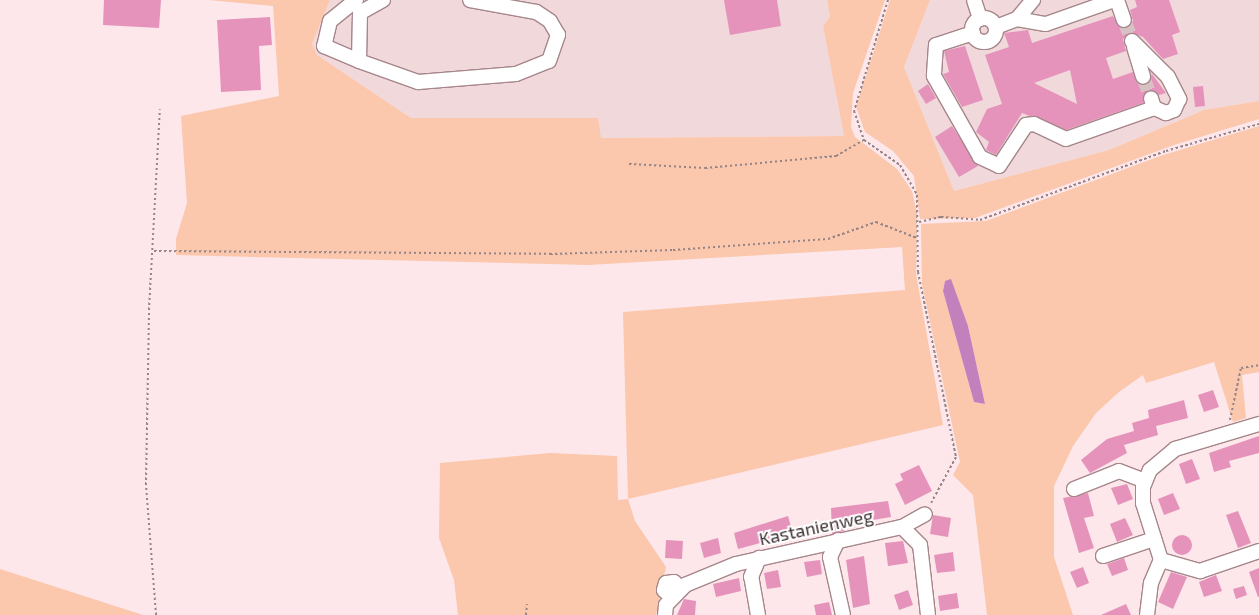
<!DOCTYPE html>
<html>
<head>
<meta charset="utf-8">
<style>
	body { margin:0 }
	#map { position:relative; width:1259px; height:615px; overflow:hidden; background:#fde7ea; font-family:"Exo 2",sans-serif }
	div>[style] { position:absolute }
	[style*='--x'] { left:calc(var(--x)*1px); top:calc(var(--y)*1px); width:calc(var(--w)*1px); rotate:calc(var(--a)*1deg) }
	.built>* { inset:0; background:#f1d8db }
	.green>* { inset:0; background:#fbc7ad }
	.water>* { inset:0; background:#c281bd }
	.building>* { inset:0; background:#e693bc }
	.round { border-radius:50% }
	.minor-tunnel>* { height:14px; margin-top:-7px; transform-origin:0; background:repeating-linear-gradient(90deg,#d6c2c5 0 14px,transparent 0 21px) }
	.path>* { height:2px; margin-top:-1px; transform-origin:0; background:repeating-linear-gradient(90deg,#958486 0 2.5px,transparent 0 5px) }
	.roads { filter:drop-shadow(1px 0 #a6868a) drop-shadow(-1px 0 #a6868a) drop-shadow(0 1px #a6868a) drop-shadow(0 -1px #a6868a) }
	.minor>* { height:14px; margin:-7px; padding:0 7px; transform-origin:7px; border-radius:7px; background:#fff }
	.minor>.ring { margin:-7px; padding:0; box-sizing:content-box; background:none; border:14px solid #fff; border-radius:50% }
	span { translate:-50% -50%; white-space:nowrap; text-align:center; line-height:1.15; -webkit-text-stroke:4px #fff; paint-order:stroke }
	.street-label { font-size:18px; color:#3c2f31 }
</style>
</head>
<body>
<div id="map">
	<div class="built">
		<div style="clip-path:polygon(330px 0,827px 0,830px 17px,823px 26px,844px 136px,600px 138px,598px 118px,411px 118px,317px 55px,312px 44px)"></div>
		<div style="clip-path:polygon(930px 0,1259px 0,1259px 101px,1204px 110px,1109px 150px,954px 191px,904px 67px)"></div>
	</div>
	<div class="green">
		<div style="clip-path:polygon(209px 0,330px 0,312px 44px,317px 55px,411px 118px,598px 118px,601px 138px,844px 136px,823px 26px,830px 17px,827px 0,885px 0,853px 93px,851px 127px,855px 137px,897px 169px,912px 191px,917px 213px,916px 274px,943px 425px,628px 499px,635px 521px,666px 567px,656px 615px,458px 615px,454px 580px,439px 538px,440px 463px,550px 453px,617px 456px,618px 500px,628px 499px,623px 312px,905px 290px,902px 247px,588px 265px,176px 255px,176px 239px,187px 203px,181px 116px,279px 96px,273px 6px)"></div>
		<div style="clip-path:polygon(890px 0,930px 0,904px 67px,954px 191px,1109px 150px,1204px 110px,1259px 101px,1259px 119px,1174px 145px,975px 218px,920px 219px,914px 176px,893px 151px,865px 132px,856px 107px)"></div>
		<div style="clip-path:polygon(evenodd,1259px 126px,1259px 372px,1242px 375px,1246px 418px,1233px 422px,1214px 362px,1146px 383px,1143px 375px,1119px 392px,1096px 413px,1073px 446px,1054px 486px,1054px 557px,1073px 615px,987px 615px,973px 495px,953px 475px,960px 462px,922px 284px,921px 224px,986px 221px,1160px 156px,1259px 126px,945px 281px,968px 326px,985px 404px,974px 402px,943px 291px,945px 281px)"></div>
		<div style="clip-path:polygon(0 569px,143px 615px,0 615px)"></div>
	</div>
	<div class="water">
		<div style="clip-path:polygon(951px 279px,968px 326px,985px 404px,974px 402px,943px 291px,945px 281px)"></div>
	</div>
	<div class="building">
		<div style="clip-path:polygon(104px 0,161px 0,159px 28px,103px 25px)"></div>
		<div style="clip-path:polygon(724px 0,777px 0,781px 26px,730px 35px)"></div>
		<div style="clip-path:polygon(evenodd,1135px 0,1169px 0,1180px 32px,1172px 35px,1178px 54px,1163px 59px,1143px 37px,1130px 32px,1123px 39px,1126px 51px,1106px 58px,1113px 79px,1133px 72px,1137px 83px,1145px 85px,1152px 74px,1166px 93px,1159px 95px,1148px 90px,1143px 103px,1066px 130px,1022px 113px,996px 155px,986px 150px,989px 142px,976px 132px,987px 109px,1002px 104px,985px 55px,1009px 47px,1004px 33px,1028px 30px,1032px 43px,1113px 16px,1118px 26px,1126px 28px,1133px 21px,1130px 10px,1137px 7px,1135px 0,1070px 70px,1077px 104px,1034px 83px,1070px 70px)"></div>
		<div style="clip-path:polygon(270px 17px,272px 45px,259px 46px,261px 90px,221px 92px,217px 20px)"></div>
		<div style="clip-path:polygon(965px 46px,983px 100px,962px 107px,943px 74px,949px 72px,944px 51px)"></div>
		<div style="clip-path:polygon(928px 84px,936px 98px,926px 104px,918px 91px)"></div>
		<div style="clip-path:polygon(1203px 86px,1205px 106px,1195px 107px,1193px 87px)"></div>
		<div style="clip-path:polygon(952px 126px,978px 166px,959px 177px,935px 137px)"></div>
		<div style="clip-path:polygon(1213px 390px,1219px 407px,1204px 412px,1198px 395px)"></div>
		<div style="clip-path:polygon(1184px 400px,1188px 418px,1156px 426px,1158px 435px,1124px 445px,1127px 453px,1090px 473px,1081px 460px,1107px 439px,1134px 431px,1132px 423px,1149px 418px,1148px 410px)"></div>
		<div style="clip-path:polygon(1259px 436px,1259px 453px,1229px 461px,1231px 467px,1214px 472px,1209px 453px)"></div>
		<div style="clip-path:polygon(1192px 459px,1200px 479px,1186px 484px,1179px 464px)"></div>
		<div style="clip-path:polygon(919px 465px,932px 491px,905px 505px,895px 484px,903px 480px,900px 474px)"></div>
		<div style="clip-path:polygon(1127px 484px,1133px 499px,1118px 505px,1111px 488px)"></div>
		<div style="clip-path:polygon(1088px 493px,1094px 516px,1084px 518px,1094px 548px,1079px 553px,1063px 498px)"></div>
		<div style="clip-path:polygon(1173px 493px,1180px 509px,1164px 515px,1158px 499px)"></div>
		<div style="clip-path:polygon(888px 501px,891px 517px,843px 525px,844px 531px,832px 534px,831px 508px)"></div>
		<div style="clip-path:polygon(1238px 511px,1251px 543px,1238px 548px,1226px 515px)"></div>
		<div style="clip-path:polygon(933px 515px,951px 518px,948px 537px,930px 534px)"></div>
		<div style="clip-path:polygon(788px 516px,793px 534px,738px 549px,734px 533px)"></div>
		<div style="clip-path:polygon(1125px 518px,1133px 535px,1117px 542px,1110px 524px)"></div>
		<div class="round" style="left:1172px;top:535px;width:20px;height:20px"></div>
		<div style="clip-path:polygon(718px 538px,721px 553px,704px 558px,700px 543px)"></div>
		<div style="clip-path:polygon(666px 540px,683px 541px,682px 559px,665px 558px)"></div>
		<div style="clip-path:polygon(903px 541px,908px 563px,888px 566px,885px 543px)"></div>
		<div style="clip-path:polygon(953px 552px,955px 571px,937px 573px,934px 555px)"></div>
		<div style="clip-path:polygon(864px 556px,870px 604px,853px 608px,846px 560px)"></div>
		<div style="clip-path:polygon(1124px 558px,1128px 570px,1112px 576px,1107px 564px)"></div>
		<div style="clip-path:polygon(820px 560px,822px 574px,807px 577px,804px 562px)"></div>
		<div style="clip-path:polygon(1083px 567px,1089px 583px,1077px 588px,1070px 572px)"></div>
		<div style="clip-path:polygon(1259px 568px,1259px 597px,1258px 597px,1249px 572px)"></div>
		<div style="clip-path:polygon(778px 570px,781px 587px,767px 589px,764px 573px)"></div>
		<div style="clip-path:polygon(1171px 572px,1187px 577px,1173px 609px,1158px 602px)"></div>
		<div style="clip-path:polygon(1216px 575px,1222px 591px,1204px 597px,1199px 582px)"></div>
		<div style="clip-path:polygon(739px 578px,741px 591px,716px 597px,713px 584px)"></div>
		<div style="clip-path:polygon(1244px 586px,1247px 595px,1236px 599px,1233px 589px)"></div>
		<div style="clip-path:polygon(908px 590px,913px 605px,899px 610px,894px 595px)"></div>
		<div style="clip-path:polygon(957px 593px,959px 608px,940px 611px,938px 596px)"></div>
		<div style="clip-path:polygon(684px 599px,696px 601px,695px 615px,677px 615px)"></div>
		<div style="clip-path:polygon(829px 602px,832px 615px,816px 615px,814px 605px)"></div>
		<div style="clip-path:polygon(1126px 604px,1131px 615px,1101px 615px)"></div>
	</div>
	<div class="minor-tunnel">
		<div style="--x:1124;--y:20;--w:22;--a:69"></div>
		<div style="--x:1143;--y:77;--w:22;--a:69"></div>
	</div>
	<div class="path">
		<div style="--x:888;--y:0;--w:116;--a:107"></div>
		<div style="--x:854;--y:111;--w:31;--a:71"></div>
		<div style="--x:864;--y:140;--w:44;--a:34.8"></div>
		<div style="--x:900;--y:165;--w:34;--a:60"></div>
		<div style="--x:917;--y:195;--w:77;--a:89.3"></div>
		<div style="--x:918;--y:272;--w:189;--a:78.4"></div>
		<div style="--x:956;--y:457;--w:52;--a:118.5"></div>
		<div style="--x:629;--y:164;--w:76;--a:3"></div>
		<div style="--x:705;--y:168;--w:132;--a:-5.2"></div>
		<div style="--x:836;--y:156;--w:32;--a:-30"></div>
		<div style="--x:919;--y:222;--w:23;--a:-13"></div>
		<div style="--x:941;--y:217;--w:39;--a:4"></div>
		<div style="--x:980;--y:220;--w:198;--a:-20.4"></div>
		<div style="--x:1166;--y:151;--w:97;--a:-16.2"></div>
		<div style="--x:154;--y:251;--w:396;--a:0.4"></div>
		<div style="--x:550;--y:254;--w:123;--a:-1.9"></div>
		<div style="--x:673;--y:250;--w:155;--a:-4.1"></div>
		<div style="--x:828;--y:239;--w:51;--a:-19.5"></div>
		<div style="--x:876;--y:222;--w:44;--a:21.3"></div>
		<div style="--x:1230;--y:420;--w:53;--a:-78.1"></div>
		<div style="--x:1241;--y:368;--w:18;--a:-9"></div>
		<div style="--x:156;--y:615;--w:130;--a:-94.4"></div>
		<div style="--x:146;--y:485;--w:175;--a:-89"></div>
		<div style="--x:149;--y:310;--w:201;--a:-86.9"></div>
		<div style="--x:526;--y:615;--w:11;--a:-85"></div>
	</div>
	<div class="roads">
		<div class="minor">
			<div style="--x:356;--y:0;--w:33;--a:141"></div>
			<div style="--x:330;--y:21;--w:26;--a:103"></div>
			<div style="--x:324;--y:46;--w:38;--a:23"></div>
			<div style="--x:383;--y:0;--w:26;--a:151"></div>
			<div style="--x:360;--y:13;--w:48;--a:91.2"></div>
			<div style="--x:359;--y:61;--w:63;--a:19.6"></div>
			<div style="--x:418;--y:82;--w:98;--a:-4.7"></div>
			<div style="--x:516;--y:74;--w:35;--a:-22"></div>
			<div style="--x:549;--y:61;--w:28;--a:-71"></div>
			<div style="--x:558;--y:35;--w:16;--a:-120"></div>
			<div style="--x:550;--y:21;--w:17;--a:-147"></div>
			<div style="--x:536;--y:12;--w:67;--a:-169.7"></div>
			<div style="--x:974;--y:0;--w:20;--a:72"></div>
			<div style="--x:1117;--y:0;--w:21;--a:71"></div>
			<div class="ring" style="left:972px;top:18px;width:10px;height:10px"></div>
			<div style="--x:1017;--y:19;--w:29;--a:10"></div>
			<div style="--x:1046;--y:24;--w:72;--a:-19.4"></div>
			<div style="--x:996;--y:27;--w:22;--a:-21"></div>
			<div style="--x:1017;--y:19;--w:25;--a:-50"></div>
			<div style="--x:973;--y:33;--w:39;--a:162"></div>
			<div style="--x:936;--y:45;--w:31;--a:94"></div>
			<div style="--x:934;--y:76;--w:93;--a:60.4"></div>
			<div style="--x:980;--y:157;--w:21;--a:25"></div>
			<div style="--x:999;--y:166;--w:49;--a:-56.6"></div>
			<div style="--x:1026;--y:125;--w:8;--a:-7"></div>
			<div style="--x:1034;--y:124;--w:35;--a:25"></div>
			<div style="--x:1066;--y:139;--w:93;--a:-19.4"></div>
			<div style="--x:1132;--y:41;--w:51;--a:45"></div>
			<div style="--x:1168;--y:77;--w:25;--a:63"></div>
			<div style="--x:1179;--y:99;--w:12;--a:114"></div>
			<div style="--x:1174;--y:110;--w:9;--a:159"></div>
			<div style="--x:1166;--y:113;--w:13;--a:-157"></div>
			<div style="--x:1154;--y:108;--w:10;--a:-107"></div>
			<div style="--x:1134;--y:47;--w:31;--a:73"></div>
			<div style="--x:1074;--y:489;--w:48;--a:-21.8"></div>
			<div style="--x:1119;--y:471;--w:28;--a:21"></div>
			<div style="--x:902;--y:527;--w:25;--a:45"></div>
			<div style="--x:920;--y:545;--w:70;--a:83.5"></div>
			<div style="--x:838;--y:540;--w:19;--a:115"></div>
			<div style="--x:830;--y:557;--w:59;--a:77.4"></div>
			<div style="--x:1103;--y:556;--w:54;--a:-18.4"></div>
			<div style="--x:1161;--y:560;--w:41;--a:15.8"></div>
			<div style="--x:1200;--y:571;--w:62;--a:-18.7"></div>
			<div style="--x:671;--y:597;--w:10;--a:-135"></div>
			<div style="--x:664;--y:590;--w:7;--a:-74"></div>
			<div style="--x:666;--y:583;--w:8;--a:-7"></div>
			<div style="--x:674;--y:582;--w:9;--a:41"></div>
			<div style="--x:665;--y:615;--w:10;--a:-84"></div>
			<div style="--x:666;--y:605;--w:28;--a:-46"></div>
			<div style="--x:685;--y:585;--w:55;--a:-22.4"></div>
			<div style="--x:736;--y:564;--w:170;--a:-12.6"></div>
			<div style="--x:902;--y:527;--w:26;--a:-29"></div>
			<div style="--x:758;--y:615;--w:39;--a:-100"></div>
			<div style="--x:751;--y:577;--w:21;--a:-67"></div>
			<div style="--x:1147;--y:615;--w:32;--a:-83"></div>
			<div style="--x:1151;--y:583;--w:25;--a:-67"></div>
			<div style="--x:1161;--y:560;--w:60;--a:-107.5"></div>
			<div style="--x:1143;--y:503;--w:16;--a:-90"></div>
			<div style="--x:1143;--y:487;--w:18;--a:-68"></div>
			<div style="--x:1150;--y:470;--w:33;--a:-40"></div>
			<div style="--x:1175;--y:449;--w:88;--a:-16.6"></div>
		</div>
	</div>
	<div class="street-label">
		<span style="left:816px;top:527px;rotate:-12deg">Kastanienweg</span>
	</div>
</div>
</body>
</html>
